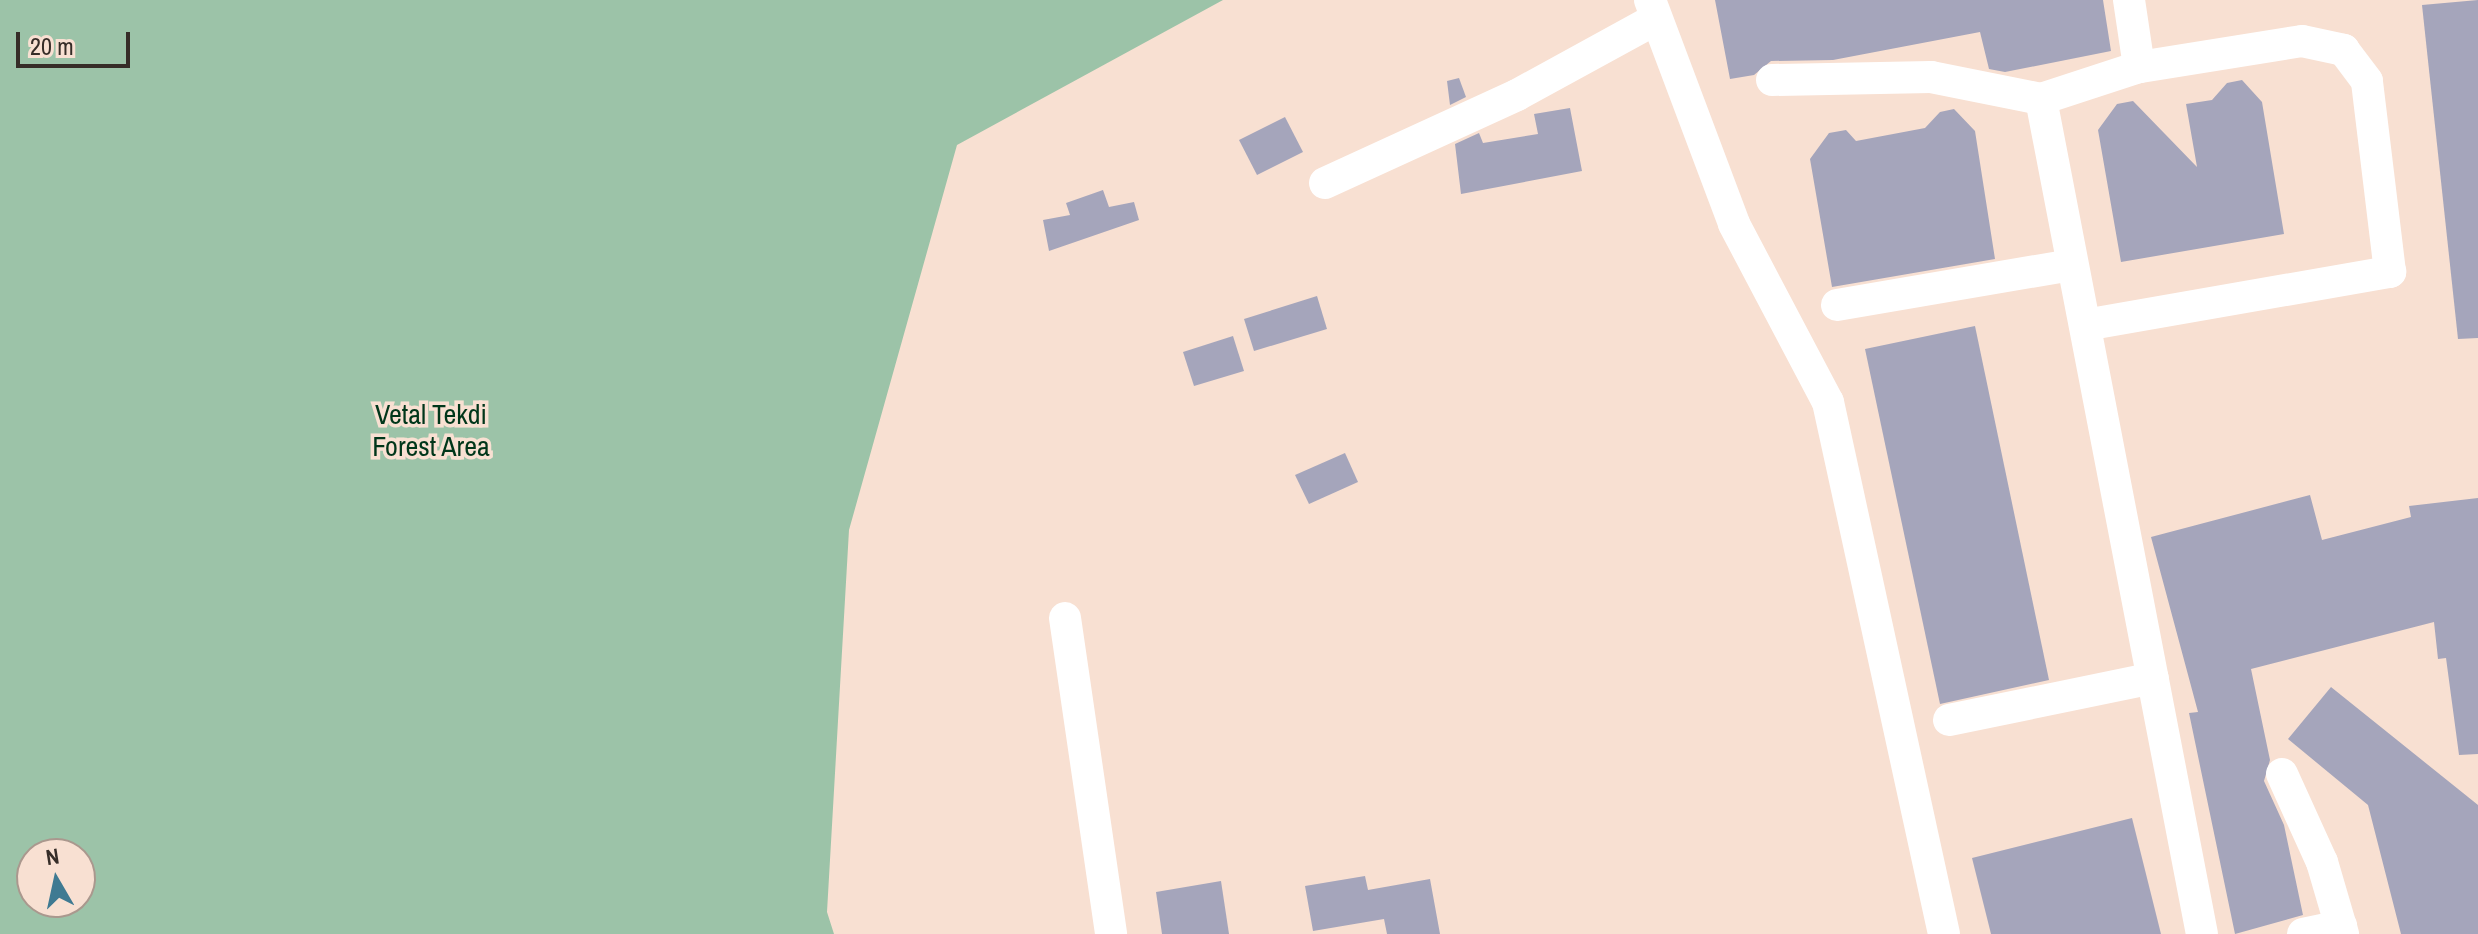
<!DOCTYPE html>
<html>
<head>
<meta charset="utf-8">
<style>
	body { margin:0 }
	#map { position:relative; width:2478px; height:934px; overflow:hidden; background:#f8e0d2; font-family:"Archivo Narrow",sans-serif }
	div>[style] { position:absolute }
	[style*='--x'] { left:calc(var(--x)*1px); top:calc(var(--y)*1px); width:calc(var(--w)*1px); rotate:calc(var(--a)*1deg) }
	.green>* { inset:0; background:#9cc3a8 }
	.building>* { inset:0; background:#a5a5bb }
	.street>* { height:32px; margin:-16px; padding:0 16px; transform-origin:16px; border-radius:16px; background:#fff }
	span { translate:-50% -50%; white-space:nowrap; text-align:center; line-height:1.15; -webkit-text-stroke:7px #f8e0d2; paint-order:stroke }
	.park-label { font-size:28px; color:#00361a }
	.north { position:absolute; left:16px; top:838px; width:80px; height:80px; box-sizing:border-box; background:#f8e0d2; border:2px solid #aa988e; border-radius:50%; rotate:351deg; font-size:22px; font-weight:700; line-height:32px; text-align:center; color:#362d28 }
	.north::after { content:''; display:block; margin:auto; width:28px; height:36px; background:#3f7a92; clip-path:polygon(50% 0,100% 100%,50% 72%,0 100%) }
	.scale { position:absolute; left:16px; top:32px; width:114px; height:36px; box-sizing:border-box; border:4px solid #362d28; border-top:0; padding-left:10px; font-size:24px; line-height:28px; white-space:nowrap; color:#362d28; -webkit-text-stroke:6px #f8e0d2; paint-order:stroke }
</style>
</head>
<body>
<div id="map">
	<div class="green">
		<div style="clip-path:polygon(evenodd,0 0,1223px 0,957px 145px,849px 530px,827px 912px,834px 934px,0 934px,0 0,32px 854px,80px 854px,80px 902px,32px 902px,32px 854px)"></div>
	</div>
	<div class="building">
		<div style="clip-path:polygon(1715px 0,2103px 0,2111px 51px,2005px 72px,1989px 69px,1980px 32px,1833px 60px,1771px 61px,1754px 75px,1730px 79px)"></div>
		<div style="clip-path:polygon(2478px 0,2478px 338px,2458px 339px,2422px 5px)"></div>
		<div style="clip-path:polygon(1459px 78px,1466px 97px,1450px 105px,1447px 81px)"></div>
		<div style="clip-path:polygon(2242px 80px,2262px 102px,2284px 234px,2121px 262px,2098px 130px,2117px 104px,2133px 101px,2197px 167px,2186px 104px,2212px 100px,2227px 83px)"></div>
		<div style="clip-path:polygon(1570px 108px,1582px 171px,1461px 194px,1455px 144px,1479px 133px,1483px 143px,1538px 134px,1534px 114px)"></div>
		<div style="clip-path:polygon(1954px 109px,1975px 131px,1995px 259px,1832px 287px,1810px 159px,1829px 133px,1846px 130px,1856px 141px,1925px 128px,1940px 112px)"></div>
		<div style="clip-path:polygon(1285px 117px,1303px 152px,1257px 175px,1239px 140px)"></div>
		<div style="clip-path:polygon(1103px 190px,1109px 207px,1134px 202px,1139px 220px,1049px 251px,1043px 220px,1070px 215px,1066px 203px)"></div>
		<div style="clip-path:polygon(1317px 296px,1327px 329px,1254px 351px,1244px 319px)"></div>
		<div style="clip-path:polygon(1975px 326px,2049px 680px,1940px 704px,1865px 349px)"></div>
		<div style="clip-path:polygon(1233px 336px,1244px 371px,1194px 386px,1183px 352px)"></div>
		<div style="clip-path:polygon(1345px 453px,1358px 482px,1309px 504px,1295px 475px)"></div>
		<div style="clip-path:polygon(2310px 495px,2322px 540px,2411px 517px,2409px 506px,2478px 498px,2478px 754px,2459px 755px,2446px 658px,2438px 659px,2434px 622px,2251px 669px,2270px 760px,2264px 781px,2284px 825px,2303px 915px,2235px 934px,2189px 713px,2198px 712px,2151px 537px)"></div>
		<div style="clip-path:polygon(2331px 687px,2478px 805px,2478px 934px,2401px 934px,2368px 805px,2288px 739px)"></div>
		<div style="clip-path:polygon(2132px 818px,2161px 934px,1991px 934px,1972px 858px)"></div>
		<div style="clip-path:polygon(1365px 876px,1368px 890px,1430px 879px,1440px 934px,1387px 934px,1384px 919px,1313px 931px,1305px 886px)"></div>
		<div style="clip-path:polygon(1221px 881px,1229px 934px,1162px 934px,1156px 892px)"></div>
	</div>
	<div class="street">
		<div style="--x:1650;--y:0;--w:239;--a:69.4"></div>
		<div style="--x:1734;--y:224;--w:201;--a:62.2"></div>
		<div style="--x:1828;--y:402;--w:544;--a:77.7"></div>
		<div style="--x:2129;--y:0;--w:68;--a:81.5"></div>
		<div style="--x:1772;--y:80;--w:159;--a:-1.1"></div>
		<div style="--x:1931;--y:77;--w:112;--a:11.3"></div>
		<div style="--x:1325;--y:183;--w:211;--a:-24.6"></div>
		<div style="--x:1517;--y:95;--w:158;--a:-28.7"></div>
		<div style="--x:1837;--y:305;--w:238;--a:-9.7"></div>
		<div style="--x:2085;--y:325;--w:310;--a:-9.9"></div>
		<div style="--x:2390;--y:272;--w:192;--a:-96.9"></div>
		<div style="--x:2367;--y:81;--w:39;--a:-127"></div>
		<div style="--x:2344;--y:50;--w:43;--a:-167.9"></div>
		<div style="--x:2302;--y:41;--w:165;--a:170.9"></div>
		<div style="--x:2139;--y:67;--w:103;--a:161.9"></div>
		<div style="--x:2041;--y:99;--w:850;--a:79.09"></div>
		<div style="--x:1065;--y:618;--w:319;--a:81.7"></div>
		<div style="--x:1949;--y:720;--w:208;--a:-11.6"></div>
		<div style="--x:2282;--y:774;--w:97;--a:65.6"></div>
		<div style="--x:2322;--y:862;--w:75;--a:73.7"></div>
		<div style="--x:2303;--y:934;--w:39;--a:-12"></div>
	</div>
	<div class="park-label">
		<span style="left:431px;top:430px">Vetal Tekdi<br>Forest Area</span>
	</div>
	<div class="north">N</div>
	<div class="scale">20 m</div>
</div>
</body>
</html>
